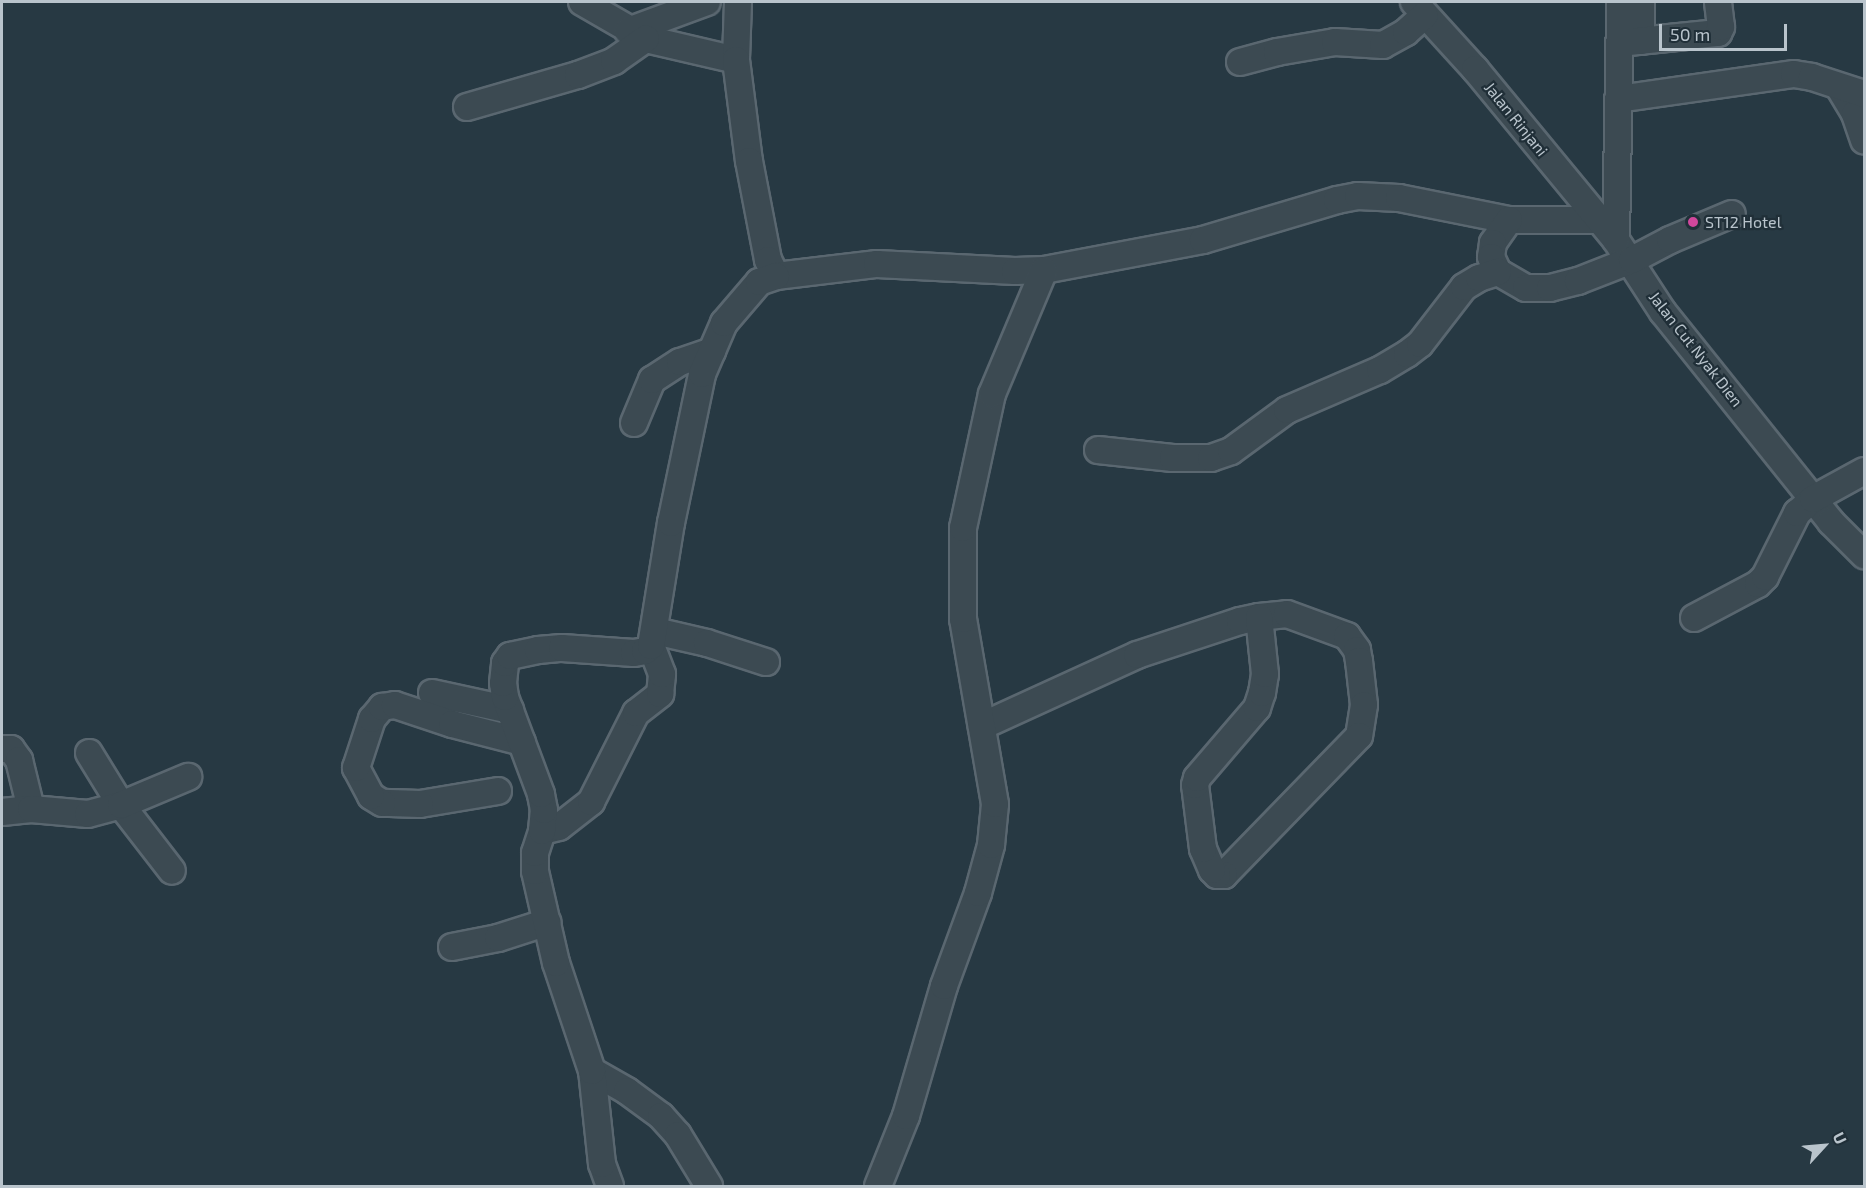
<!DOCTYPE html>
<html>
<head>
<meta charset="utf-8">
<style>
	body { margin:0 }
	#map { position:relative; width:1866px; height:1188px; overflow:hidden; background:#273943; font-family:"Exo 2",sans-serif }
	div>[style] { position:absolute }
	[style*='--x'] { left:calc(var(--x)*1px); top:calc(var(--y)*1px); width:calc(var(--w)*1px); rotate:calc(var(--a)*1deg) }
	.roads { filter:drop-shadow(2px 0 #5a6770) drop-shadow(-2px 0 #5a6770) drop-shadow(0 2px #5a6770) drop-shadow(0 -2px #5a6770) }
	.minor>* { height:26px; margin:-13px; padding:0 13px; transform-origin:13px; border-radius:13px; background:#3c4a52 }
	.dots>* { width:16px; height:16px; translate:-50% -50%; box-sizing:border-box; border:3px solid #202f38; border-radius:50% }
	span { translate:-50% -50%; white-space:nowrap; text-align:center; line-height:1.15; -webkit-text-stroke:4.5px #202f38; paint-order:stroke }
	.street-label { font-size:16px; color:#b9c4cc }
	.poi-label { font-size:16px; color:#b9c4cc }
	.left { translate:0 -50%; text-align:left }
	.frame { position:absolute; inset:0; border:3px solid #b9c4cc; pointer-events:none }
	.north { position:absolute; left:1794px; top:1116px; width:60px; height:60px; -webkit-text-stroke:4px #202f38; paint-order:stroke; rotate:64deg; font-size:16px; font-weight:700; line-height:24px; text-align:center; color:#b9c4cc }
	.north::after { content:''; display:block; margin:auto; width:21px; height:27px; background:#b9c4cc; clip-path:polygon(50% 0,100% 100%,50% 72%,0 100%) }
	.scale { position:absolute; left:1659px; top:24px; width:128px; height:27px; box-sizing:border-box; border:3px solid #b9c4cc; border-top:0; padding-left:8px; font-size:18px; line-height:21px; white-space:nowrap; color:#b9c4cc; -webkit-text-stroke:4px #202f38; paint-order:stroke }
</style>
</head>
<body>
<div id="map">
	<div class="roads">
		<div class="minor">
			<div style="--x:582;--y:2;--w:74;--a:30"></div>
			<div style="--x:646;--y:39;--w:92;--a:13.1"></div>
			<div style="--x:738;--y:2;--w:58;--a:92"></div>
			<div style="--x:736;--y:60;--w:102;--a:82.7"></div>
			<div style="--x:749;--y:161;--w:101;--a:79.1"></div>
			<div style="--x:768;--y:260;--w:18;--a:63"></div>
			<div style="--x:776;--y:276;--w:102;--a:-6.8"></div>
			<div style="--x:877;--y:264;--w:138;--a:2.9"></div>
			<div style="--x:1015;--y:271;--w:29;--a:-2"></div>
			<div style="--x:1044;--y:270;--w:162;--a:-10.7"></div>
			<div style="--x:1203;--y:240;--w:140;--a:-16.6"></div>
			<div style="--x:1337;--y:200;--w:21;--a:-11"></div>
			<div style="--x:1358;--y:196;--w:41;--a:2.8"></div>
			<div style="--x:1399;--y:198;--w:112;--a:11.3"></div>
			<div style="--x:1509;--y:220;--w:88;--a:0"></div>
			<div style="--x:1414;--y:2;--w:91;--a:47.7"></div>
			<div style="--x:1475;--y:69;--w:222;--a:50.5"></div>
			<div style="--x:1616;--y:240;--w:86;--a:56.9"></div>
			<div style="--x:1663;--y:312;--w:269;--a:51.3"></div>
			<div style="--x:1831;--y:522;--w:47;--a:45"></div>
			<div style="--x:1641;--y:2;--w:39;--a:90"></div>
			<div style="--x:628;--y:31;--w:84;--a:-20.2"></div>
			<div style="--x:1619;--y:43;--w:100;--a:-5.8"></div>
			<div style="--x:1718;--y:33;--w:7;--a:-63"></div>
			<div style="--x:1721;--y:27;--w:25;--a:-97"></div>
			<div style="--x:1240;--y:62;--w:38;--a:-15"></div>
			<div style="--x:1277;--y:52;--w:59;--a:-9.8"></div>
			<div style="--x:1335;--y:42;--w:48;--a:3.6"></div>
			<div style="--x:1383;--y:45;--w:26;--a:-29"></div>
			<div style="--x:1406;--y:32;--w:25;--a:-42"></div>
			<div style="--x:1839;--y:87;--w:31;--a:59"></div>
			<div style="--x:1855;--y:114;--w:28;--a:71"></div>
			<div style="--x:1618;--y:99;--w:178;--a:-8.1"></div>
			<div style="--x:1794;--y:74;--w:18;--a:9"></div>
			<div style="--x:1812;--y:77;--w:55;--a:18.1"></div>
			<div style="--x:467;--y:107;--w:116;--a:-16.1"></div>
			<div style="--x:578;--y:75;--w:39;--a:-21"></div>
			<div style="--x:614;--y:61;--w:39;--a:-35"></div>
			<div style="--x:1509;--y:220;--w:28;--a:125"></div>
			<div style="--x:1493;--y:243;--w:14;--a:98"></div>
			<div style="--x:1491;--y:257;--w:17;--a:65"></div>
			<div style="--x:1498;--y:272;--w:32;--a:30"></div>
			<div style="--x:1526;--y:288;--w:24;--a:0"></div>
			<div style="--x:1550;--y:288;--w:29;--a:-14"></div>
			<div style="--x:1578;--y:281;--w:58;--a:-21.3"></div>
			<div style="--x:1632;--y:260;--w:43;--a:-27.8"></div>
			<div style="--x:1670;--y:240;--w:67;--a:-22.8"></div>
			<div style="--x:1616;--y:240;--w:238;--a:-89"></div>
			<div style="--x:634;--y:423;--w:47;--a:-67.3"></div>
			<div style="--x:652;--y:380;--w:33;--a:-33"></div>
			<div style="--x:680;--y:362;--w:34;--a:-19"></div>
			<div style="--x:1098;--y:450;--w:75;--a:6.1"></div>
			<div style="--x:1173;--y:458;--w:38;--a:0"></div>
			<div style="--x:1211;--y:458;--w:21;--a:-19"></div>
			<div style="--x:1231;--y:451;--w:69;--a:-36.2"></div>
			<div style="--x:1287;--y:410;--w:101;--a:-23.3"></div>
			<div style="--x:1380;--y:370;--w:31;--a:-31"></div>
			<div style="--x:1407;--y:354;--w:16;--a:-38"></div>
			<div style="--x:1420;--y:344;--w:72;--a:-52.3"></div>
			<div style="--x:1464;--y:287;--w:17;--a:-31"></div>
			<div style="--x:1479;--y:278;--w:20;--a:-18"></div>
			<div style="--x:1694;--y:618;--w:72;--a:-28"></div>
			<div style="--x:1758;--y:584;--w:10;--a:-45"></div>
			<div style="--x:1765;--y:577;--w:72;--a:-63.4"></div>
			<div style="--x:1797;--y:513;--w:21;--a:-41"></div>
			<div style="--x:1813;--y:499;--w:58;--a:-28.8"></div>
			<div style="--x:655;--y:631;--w:53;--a:13"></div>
			<div style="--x:707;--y:643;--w:62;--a:17.9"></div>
			<div style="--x:432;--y:693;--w:80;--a:12.3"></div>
			<div style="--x:982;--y:726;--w:170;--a:-24.6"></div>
			<div style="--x:1137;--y:655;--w:108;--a:-18.3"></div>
			<div style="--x:1240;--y:621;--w:19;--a:-12"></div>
			<div style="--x:1259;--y:617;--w:28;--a:-6"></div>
			<div style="--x:1287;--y:614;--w:64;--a:20.1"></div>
			<div style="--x:1347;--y:636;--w:17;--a:54"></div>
			<div style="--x:1357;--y:650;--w:11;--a:80"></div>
			<div style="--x:1359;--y:661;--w:44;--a:83.5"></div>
			<div style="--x:1364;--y:705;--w:31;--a:99"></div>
			<div style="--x:1359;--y:736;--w:194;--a:134.2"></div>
			<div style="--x:1224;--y:875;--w:7;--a:180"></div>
			<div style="--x:1217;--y:875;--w:7;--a:-135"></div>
			<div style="--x:1212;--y:870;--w:23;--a:-113"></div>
			<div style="--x:1203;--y:849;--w:64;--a:-97.1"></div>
			<div style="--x:1195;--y:785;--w:7;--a:-74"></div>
			<div style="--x:1197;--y:778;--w:92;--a:-49.4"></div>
			<div style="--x:1257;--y:708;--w:16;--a:-72"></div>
			<div style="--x:1262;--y:693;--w:19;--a:-81"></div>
			<div style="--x:1265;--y:674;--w:57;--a:-96"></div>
			<div style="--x:2;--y:749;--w:9;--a:0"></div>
			<div style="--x:11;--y:749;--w:14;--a:54"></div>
			<div style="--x:19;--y:760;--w:50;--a:76.2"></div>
			<div style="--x:89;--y:753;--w:61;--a:58.4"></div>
			<div style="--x:121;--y:805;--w:83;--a:52.3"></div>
			<div style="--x:498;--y:791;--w:79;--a:170.5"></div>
			<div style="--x:420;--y:804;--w:38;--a:-178"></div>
			<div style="--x:382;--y:803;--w:13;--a:-148"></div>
			<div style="--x:371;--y:796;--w:32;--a:-118"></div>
			<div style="--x:356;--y:768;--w:52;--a:-71.9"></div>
			<div style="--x:372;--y:719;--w:16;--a:-50"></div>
			<div style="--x:382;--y:707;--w:13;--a:-9"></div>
			<div style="--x:395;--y:705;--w:60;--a:18.4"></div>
			<div style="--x:452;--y:724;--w:72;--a:14.4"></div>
			<div style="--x:2;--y:812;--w:29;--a:-6"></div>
			<div style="--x:31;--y:809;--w:57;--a:5"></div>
			<div style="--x:88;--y:814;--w:34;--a:-15"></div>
			<div style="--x:121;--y:805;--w:73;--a:-22.7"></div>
			<div style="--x:542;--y:831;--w:17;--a:-13"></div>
			<div style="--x:559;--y:827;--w:41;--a:-38"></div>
			<div style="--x:591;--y:802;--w:100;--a:-63.2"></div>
			<div style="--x:636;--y:713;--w:31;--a:-38"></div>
			<div style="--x:660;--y:694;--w:20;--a:-84"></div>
			<div style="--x:662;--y:674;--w:30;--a:-111"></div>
			<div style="--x:452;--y:947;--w:47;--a:-11.1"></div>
			<div style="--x:498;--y:938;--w:52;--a:-17.7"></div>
			<div style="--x:592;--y:1071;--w:40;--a:29.7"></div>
			<div style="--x:627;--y:1091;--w:42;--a:36.3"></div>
			<div style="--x:661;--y:1116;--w:25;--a:48"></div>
			<div style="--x:678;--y:1135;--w:60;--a:58.7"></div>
			<div style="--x:610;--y:1186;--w:23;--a:-110"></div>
			<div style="--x:602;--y:1164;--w:94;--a:-96.1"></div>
			<div style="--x:592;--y:1071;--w:114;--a:-108.4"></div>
			<div style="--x:556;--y:963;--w:94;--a:-102.9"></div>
			<div style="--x:535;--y:871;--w:18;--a:-90"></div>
			<div style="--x:535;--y:853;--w:23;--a:-72"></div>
			<div style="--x:542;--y:831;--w:21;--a:-85"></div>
			<div style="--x:544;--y:810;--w:16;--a:-101"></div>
			<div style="--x:541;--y:794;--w:103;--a:-110.4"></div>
			<div style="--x:505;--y:697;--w:14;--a:-98"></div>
			<div style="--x:503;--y:683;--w:20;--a:-84"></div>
			<div style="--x:505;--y:663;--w:9;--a:-54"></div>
			<div style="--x:510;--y:656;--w:29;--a:-12"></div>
			<div style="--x:538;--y:650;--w:24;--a:-5"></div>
			<div style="--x:562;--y:648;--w:72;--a:4"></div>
			<div style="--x:634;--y:653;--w:11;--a:-10"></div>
			<div style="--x:645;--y:651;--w:8;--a:-40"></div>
			<div style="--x:651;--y:646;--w:125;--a:-80.8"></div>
			<div style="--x:671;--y:523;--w:152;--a:-78.2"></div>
			<div style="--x:702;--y:374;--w:56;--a:-66.7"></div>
			<div style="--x:724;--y:323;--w:54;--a:-49.5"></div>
			<div style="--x:759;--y:282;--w:18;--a:-19"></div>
			<div style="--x:878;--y:1186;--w:75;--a:-68.2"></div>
			<div style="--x:906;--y:1116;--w:135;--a:-73.7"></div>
			<div style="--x:944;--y:986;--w:99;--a:-69.9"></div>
			<div style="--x:978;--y:893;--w:50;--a:-74.8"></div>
			<div style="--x:991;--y:845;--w:41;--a:-84.4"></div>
			<div style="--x:995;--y:804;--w:188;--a:-99.8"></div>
			<div style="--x:963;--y:619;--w:91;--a:-90"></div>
			<div style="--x:963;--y:528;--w:137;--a:-77.8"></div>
			<div style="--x:992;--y:394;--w:134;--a:-67.2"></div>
		</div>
	</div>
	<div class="dots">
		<div style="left:1693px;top:222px;background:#d1479c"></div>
	</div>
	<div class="street-label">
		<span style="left:1516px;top:119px;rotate:51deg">Jalan Rinjani</span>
		<span style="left:1696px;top:349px;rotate:52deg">Jalan Cut Nyak Dien</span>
	</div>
	<div class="poi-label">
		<span class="left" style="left:1705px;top:222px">ST12 Hotel</span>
	</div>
	<div class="frame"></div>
	<div class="north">U</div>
	<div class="scale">50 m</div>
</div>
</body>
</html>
